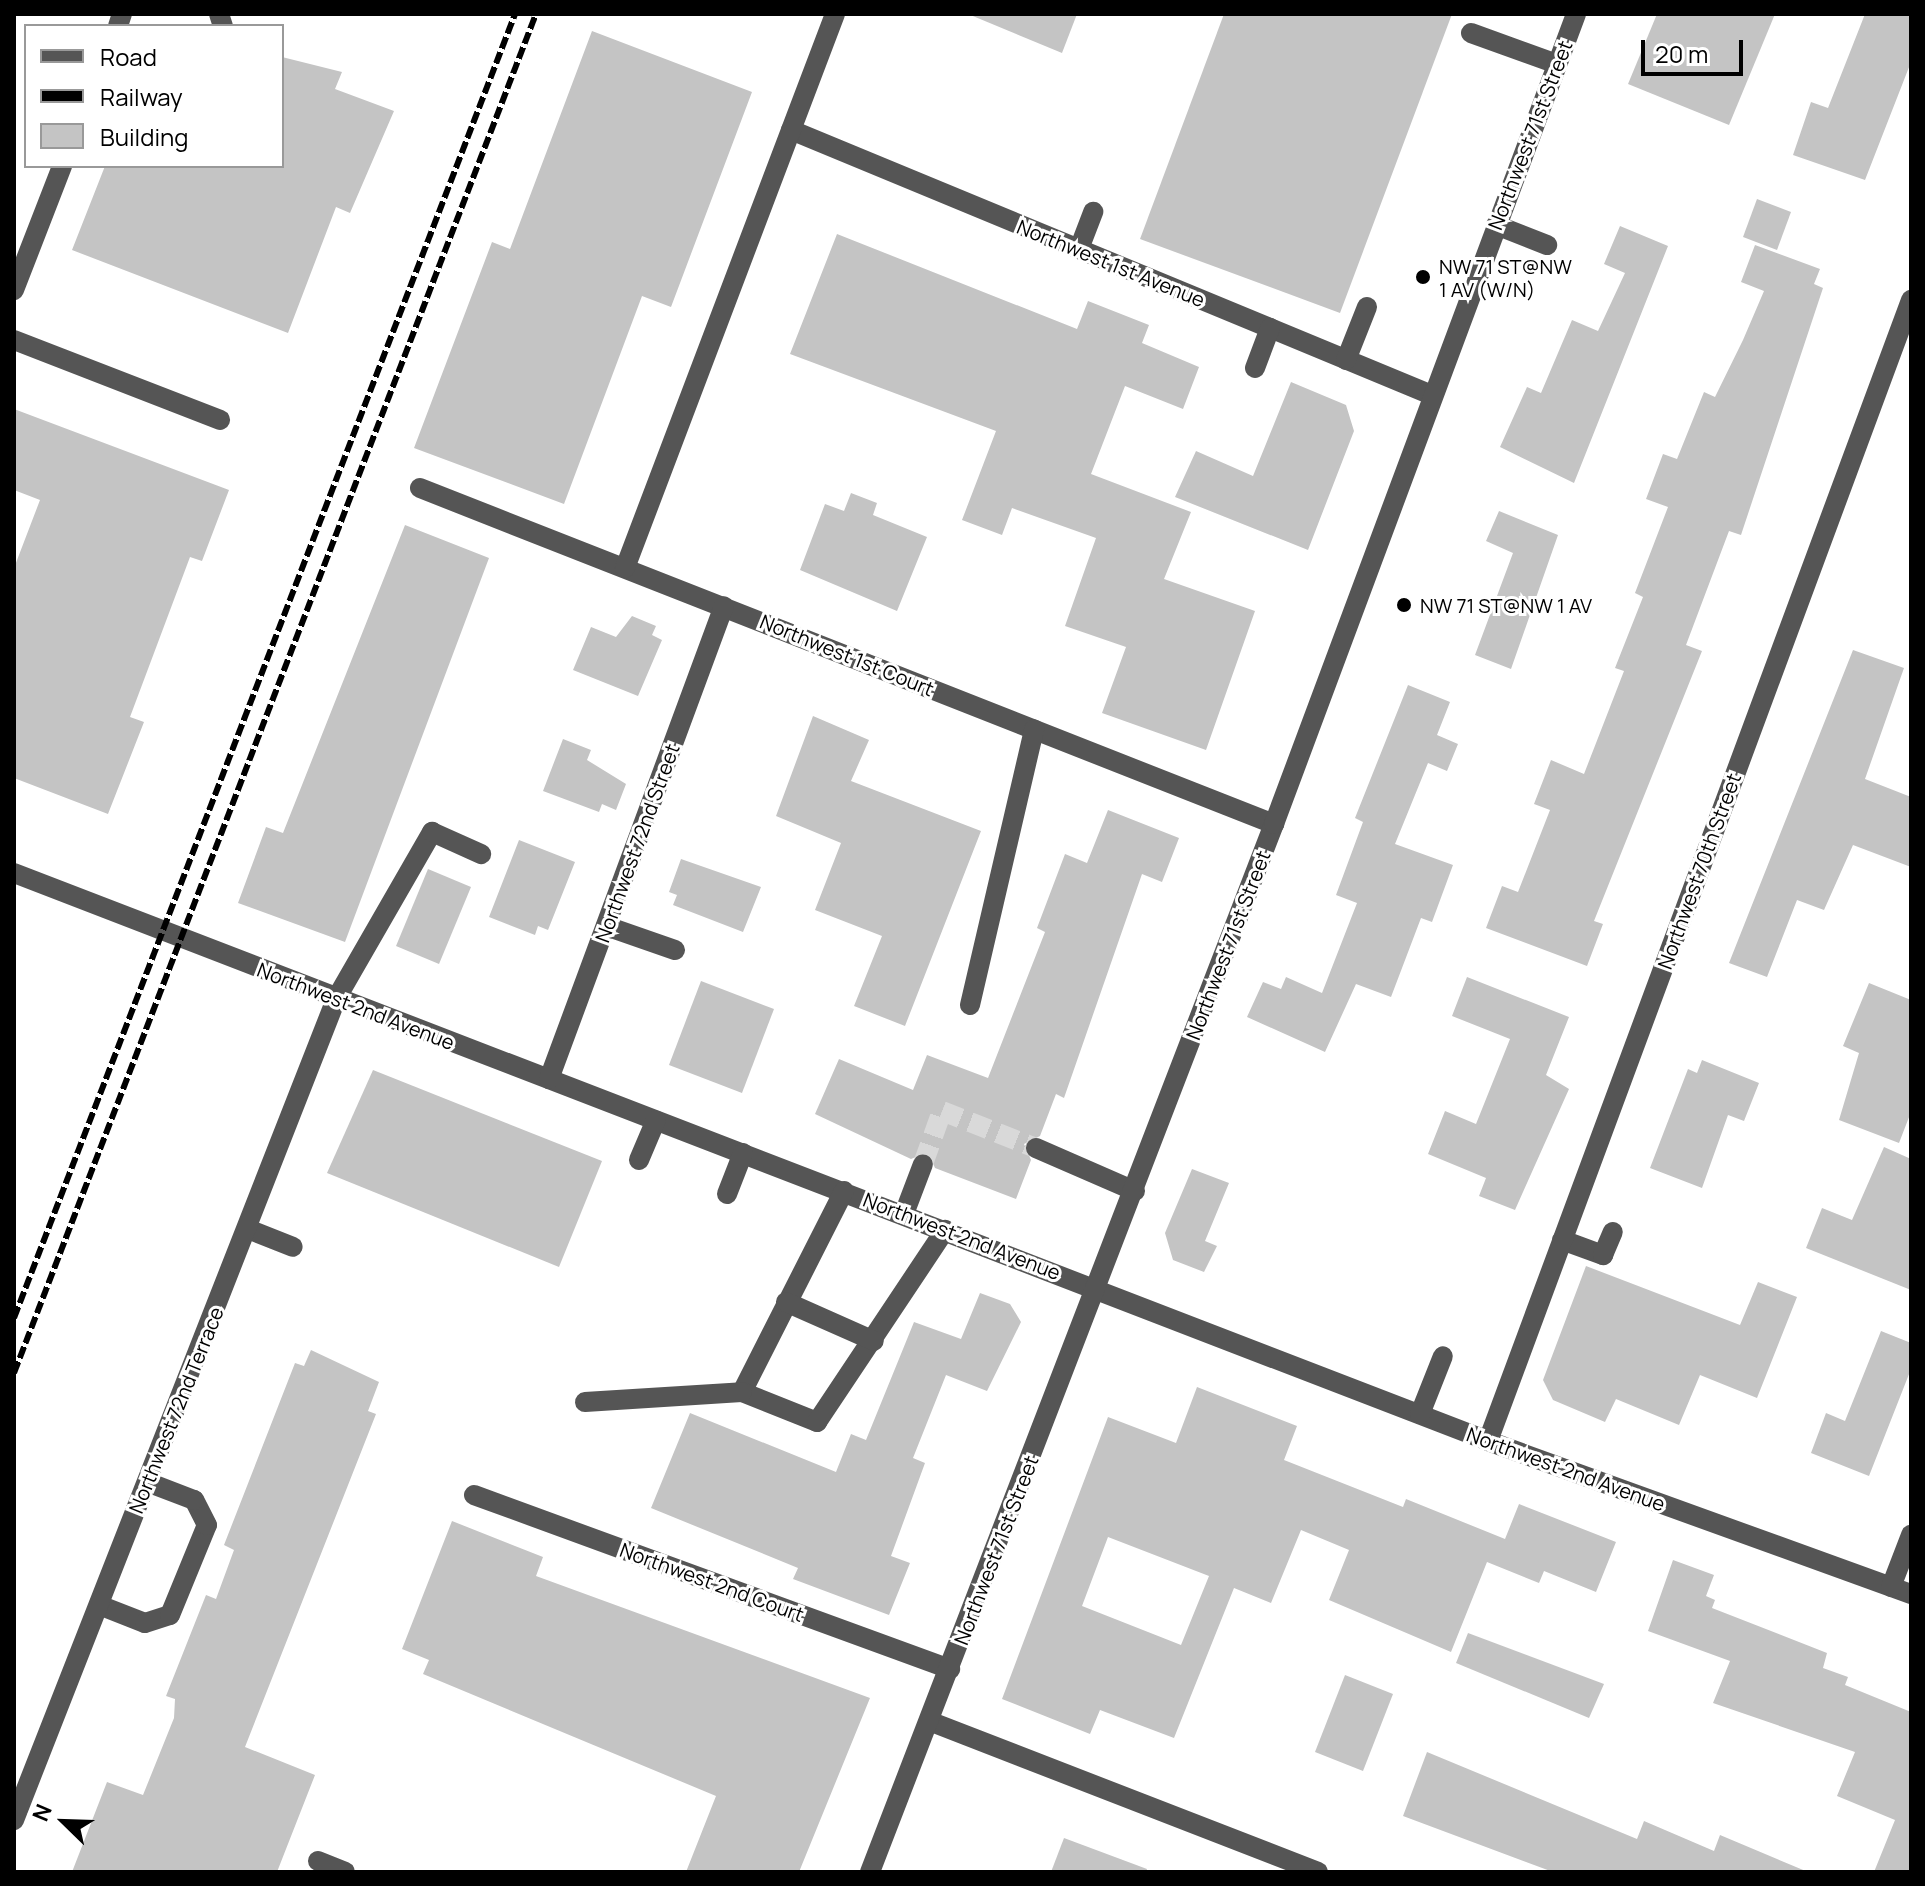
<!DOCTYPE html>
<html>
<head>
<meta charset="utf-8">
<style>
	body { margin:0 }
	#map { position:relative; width:1925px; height:1886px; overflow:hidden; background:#fff; font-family:Manrope,sans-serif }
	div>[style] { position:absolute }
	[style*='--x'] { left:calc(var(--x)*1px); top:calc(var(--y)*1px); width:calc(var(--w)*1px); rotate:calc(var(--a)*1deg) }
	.building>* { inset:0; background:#c4c4c4 }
	.minor-tunnel>* { height:20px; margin-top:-10px; transform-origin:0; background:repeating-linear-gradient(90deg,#d9d9d9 0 20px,transparent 0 30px) }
	.minor>* { height:20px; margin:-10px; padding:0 10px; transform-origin:10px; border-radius:10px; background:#555 }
	.rail>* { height:6px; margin-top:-3px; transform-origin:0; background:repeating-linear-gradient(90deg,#000 0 12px,transparent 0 16px) }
	.dots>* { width:22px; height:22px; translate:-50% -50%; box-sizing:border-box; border:4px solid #fff; border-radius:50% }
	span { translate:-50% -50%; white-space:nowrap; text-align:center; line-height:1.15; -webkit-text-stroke:6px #fff; paint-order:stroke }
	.street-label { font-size:20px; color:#000 }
	.poi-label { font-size:20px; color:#000 }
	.left { translate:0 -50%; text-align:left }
	.frame { position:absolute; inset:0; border:16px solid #000; pointer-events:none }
	.legend { position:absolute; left:24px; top:24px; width:260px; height:144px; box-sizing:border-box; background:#fff; border:2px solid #999; margin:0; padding:10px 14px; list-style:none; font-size:24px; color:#000 }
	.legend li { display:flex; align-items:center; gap:16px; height:40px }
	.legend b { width:40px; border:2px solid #999 }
	.north { position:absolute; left:24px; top:1782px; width:80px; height:80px; -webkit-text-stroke:6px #fff; paint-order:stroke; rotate:293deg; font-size:22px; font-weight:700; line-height:32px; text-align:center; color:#000 }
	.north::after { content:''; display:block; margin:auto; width:28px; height:36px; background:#000; clip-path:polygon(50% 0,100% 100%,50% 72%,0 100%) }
	.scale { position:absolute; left:1641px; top:40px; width:102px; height:36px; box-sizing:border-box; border:4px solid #000; border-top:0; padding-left:10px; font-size:24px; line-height:28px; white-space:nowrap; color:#000; -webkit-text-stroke:6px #fff; paint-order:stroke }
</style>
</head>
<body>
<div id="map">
	<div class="building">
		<div style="clip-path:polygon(968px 14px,1077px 14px,1062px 53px)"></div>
		<div style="clip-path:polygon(1224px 14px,1452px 14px,1340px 313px,1140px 239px)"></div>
		<div style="clip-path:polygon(1657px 14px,1775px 14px,1729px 125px,1628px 84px)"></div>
		<div style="clip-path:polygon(1865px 14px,1911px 14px,1911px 62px,1865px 180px,1793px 155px,1811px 102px,1828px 108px)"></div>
		<div style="clip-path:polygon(592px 31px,752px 92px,671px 307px,642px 296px,564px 504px,414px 448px,492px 242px,510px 249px)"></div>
		<div style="clip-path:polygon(282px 57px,342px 72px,335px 89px,394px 111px,350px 213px,336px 207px,288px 333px,72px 250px,105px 166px,282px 166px)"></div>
		<div style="clip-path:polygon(1757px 199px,1791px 212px,1777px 250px,1743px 237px)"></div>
		<div style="clip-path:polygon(1620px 226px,1668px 246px,1574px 483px,1500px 447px,1527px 387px,1541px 393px,1572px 320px,1598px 331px,1625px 273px,1604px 264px)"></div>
		<div style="clip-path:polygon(837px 234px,1077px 329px,1088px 301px,1149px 325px,1142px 343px,1199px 367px,1183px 409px,1125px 386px,1091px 474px,1191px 512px,1164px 579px,1255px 611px,1206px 750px,1102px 713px,1126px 647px,1065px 626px,1096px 538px,1012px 508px,1002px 535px,962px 520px,996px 431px,790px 354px)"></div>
		<div style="clip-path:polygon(1755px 245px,1820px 269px,1814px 284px,1823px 288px,1741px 535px,1729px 531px,1686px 645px,1702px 651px,1594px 921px,1603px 924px,1587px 966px,1486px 928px,1502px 886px,1518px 892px,1550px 810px,1534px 804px,1551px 760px,1584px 774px,1624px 671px,1615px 668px,1643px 597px,1635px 593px,1668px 507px,1646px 499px,1663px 454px,1677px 459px,1704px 392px,1715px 397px,1743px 340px,1764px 291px,1741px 282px)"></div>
		<div style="clip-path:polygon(1291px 382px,1346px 405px,1354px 431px,1308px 550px,1175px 497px,1196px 451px,1253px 476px)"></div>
		<div style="clip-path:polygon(14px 409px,229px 490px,202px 561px,190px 557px,130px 717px,144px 722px,108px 814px,14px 778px,14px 568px,40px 500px,14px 490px)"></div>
		<div style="clip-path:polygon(851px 493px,877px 503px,873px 515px,927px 537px,897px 611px,800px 570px,825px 504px,844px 511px)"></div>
		<div style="clip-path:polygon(1499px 511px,1558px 535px,1511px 669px,1475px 655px,1513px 553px,1486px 541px)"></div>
		<div style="clip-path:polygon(405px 525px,489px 558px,345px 942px,238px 903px,266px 827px,283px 833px)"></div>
		<div style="clip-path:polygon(632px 616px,656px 626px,652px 635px,662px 640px,638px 696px,573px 670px,591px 627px,616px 637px)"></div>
		<div style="clip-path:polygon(1853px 650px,1904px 668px,1865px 779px,1911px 797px,1911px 867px,1853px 845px,1824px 910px,1797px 900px,1767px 977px,1729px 963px)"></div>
		<div style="clip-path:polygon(1408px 685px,1450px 702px,1437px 735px,1458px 744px,1447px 771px,1428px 763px,1395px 844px,1453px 865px,1432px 922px,1421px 918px,1391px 997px,1356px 984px,1325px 1052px,1247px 1017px,1263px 982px,1281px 989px,1286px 977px,1322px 993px,1357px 903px,1336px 895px,1363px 822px,1355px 818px)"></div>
		<div style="clip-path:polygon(813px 716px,869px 740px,851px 781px,981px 831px,905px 1026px,854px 1006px,882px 936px,815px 910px,841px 843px,776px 816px)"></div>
		<div style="clip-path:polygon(563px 739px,591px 750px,587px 760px,626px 784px,616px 810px,602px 804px,599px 812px,543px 791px)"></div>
		<div style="clip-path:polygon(1108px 810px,1179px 838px,1162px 882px,1142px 874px,1064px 1098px,1056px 1094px,1040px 1136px,1024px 1144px,1031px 1160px,1016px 1199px,935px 1168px,928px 1152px,911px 1159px,815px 1114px,839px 1059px,913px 1090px,927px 1055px,988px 1078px,1045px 932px,1037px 928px,1065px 854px,1087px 863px)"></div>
		<div style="clip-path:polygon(519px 840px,575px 862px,548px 930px,538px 926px,535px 935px,489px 917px)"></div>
		<div style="clip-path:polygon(681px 859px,761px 887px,743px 932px,673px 905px,677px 895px,669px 892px)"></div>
		<div style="clip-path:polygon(428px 869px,471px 887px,439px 964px,396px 946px)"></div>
		<div style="clip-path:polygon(1467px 977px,1569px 1017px,1546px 1075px,1569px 1089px,1515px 1210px,1479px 1196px,1486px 1178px,1428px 1154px,1445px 1111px,1476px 1124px,1510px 1039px,1452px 1016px)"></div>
		<div style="clip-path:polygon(701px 981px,774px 1009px,742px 1093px,669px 1065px)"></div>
		<div style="clip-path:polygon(1869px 983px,1911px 1000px,1911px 1112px,1899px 1143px,1839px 1120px,1859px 1053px,1843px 1046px)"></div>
		<div style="clip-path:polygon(1702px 1060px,1759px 1083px,1744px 1121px,1728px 1115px,1702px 1188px,1650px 1168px,1688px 1069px,1697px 1073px)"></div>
		<div style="clip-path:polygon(373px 1070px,602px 1161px,559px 1267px,327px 1173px)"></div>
		<div style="clip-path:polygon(1884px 1147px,1911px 1159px,1911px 1290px,1806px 1248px,1822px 1208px,1852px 1220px)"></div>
		<div style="clip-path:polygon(1192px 1169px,1229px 1183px,1205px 1241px,1217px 1246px,1204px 1272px,1173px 1260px,1165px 1233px)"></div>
		<div style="clip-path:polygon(1586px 1266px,1740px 1325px,1758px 1282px,1797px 1297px,1757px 1398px,1700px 1375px,1679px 1425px,1616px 1399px,1605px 1422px,1553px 1400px,1543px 1380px)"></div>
		<div style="clip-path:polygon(980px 1293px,1010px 1304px,1021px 1322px,987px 1391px,946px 1375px,913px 1458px,925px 1463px,891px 1556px,910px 1563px,889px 1615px,793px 1579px,798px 1568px,651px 1508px,690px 1413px,836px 1472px,851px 1434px,866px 1440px,914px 1322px,961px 1339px)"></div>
		<div style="clip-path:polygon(1881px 1331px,1911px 1343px,1911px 1369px,1869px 1476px,1811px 1453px,1826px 1413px,1845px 1421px)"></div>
		<div style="clip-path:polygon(311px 1350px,379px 1382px,368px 1411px,376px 1414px,245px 1747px,315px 1775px,277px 1872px,72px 1872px,107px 1782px,143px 1795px,174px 1718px,175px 1699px,166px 1696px,206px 1595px,216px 1599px,234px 1550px,224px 1545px,295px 1363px,304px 1366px)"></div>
		<div style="clip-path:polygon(evenodd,1197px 1387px,1297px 1426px,1284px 1460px,1403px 1507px,1406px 1499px,1505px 1539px,1519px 1504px,1616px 1542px,1596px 1592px,1544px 1571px,1539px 1583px,1487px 1562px,1451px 1652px,1329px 1600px,1349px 1550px,1301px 1530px,1271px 1603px,1234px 1588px,1174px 1738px,1100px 1710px,1090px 1734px,1002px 1699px,1108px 1417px,1176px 1443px,1197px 1387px,1108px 1537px,1209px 1576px,1181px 1645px,1082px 1606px,1108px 1537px)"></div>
		<div style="clip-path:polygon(452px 1521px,543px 1557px,536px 1576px,870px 1698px,799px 1872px,686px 1872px,716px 1796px,423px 1674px,429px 1660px,402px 1649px)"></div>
		<div style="clip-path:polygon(1673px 1560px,1714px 1575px,1706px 1596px,1715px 1600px,1712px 1608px,1827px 1653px,1823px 1668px,1848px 1677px,1845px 1685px,1911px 1712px,1911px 1872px,1874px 1872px,1895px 1820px,1837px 1796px,1855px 1752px,1713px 1703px,1730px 1661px,1648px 1631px)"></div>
		<div style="clip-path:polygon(1468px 1633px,1604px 1684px,1589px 1718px,1456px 1663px)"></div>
		<div style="clip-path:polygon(1345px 1675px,1393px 1694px,1363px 1771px,1315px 1752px)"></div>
		<div style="clip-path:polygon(1427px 1752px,1637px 1839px,1644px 1821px,1714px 1851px,1720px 1835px,1808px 1872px,1553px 1872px,1403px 1816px)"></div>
		<div style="clip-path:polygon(1064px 1838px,1147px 1869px,1146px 1872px,1051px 1872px)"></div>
	</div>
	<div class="minor-tunnel">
		<div style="--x:923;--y:1164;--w:56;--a:-70.3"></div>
		<div style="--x:942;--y:1111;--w:101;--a:21.5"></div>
	</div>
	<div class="minor">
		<div style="--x:219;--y:14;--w:13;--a:72"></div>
		<div style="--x:118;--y:26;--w:13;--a:-72"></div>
		<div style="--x:1471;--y:33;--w:91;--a:19.8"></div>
		<div style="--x:791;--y:130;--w:694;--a:22.46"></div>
		<div style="--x:1496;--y:225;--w:55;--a:21.4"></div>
		<div style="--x:1079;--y:249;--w:40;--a:-69"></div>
		<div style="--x:14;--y:290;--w:133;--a:-68.8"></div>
		<div style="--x:14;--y:340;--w:221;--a:21.2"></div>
		<div style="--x:1346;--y:360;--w:57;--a:-68.4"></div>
		<div style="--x:1255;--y:368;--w:43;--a:-69.4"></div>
		<div style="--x:420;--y:488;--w:918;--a:21.48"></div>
		<div style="--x:625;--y:568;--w:592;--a:-69.24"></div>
		<div style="--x:14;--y:873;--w:1580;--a:21.07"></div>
		<div style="--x:1488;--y:1441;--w:450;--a:19.9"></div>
		<div style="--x:606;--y:926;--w:73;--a:19.2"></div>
		<div style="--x:970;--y:1005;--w:283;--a:-76.9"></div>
		<div style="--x:549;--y:1079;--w:504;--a:-69.7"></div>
		<div style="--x:1036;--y:1148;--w:108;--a:23.5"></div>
		<div style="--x:639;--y:1160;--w:43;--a:-67"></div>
		<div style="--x:844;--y:1191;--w:225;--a:116.9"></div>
		<div style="--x:742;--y:1392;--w:81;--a:21.8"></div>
		<div style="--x:817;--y:1422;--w:231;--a:-56.3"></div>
		<div style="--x:727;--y:1194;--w:44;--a:-68.7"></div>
		<div style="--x:904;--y:1214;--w:53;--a:-69.2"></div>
		<div style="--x:248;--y:1229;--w:48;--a:21.8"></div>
		<div style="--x:1562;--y:1240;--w:44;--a:20.1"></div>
		<div style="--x:1603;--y:1255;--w:25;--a:-67"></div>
		<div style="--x:786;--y:1302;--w:96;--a:23.9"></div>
		<div style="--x:585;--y:1402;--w:157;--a:-3.6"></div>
		<div style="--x:1420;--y:1414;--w:62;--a:-68.4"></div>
		<div style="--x:1488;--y:1441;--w:1217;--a:-69.66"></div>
		<div style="--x:474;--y:1495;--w:507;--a:20.08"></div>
		<div style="--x:1891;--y:1587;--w:56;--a:-69"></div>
		<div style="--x:99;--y:1605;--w:49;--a:21.4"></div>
		<div style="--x:145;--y:1623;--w:26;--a:-18"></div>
		<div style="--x:170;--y:1615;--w:97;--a:-67.7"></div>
		<div style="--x:207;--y:1525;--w:28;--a:-117"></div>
		<div style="--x:194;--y:1500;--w:50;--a:-159"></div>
		<div style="--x:929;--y:1721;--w:417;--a:21.2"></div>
		<div style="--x:14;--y:1820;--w:882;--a:-68.58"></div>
		<div style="--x:336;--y:999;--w:193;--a:-60.1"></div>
		<div style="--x:432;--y:832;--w:54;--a:24.2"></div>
		<div style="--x:318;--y:1861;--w:29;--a:22"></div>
		<div style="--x:870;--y:1872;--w:1123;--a:-68.92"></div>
		<div style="--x:1274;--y:824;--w:864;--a:-69.55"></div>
	</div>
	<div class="rail">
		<div style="--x:14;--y:1318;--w:1397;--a:-68.98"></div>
		<div style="--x:14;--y:1373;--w:1456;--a:-68.99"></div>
	</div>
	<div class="dots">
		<div style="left:1423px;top:277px;background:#000"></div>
		<div style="left:1404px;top:605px;background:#000"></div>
	</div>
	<div class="street-label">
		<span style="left:1530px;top:135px;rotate:-69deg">Northwest 71st Street</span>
		<span style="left:1111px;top:263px;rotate:22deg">Northwest 1st Avenue</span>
		<span style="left:847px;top:655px;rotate:22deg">Northwest 1st Court</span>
		<span style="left:637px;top:843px;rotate:-70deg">Northwest 72nd Street</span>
		<span style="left:1699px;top:871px;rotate:-70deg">Northwest 70th Street</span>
		<span style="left:1228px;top:945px;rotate:-69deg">Northwest 71st Street</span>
		<span style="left:356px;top:1006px;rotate:21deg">Northwest 2nd Avenue</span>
		<span style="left:962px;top:1236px;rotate:21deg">Northwest 2nd Avenue</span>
		<span style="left:176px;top:1410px;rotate:-68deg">Northwest 72nd Terrace</span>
		<span style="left:1566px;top:1469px;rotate:20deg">Northwest 2nd Avenue</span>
		<span style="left:996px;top:1550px;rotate:-69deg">Northwest 71st Street</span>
		<span style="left:712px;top:1582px;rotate:20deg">Northwest 2nd Court</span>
	</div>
	<div class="poi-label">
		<span class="left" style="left:1439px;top:278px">NW 71 ST@NW<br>1 AV (W/N)</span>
		<span class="left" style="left:1420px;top:605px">NW 71 ST@NW 1 AV</span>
	</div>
	<div class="frame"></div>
	<ul class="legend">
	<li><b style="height:10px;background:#555"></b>Road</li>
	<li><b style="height:10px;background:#000"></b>Railway</li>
	<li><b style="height:22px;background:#c4c4c4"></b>Building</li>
	</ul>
	<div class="north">N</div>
	<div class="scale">20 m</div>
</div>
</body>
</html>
